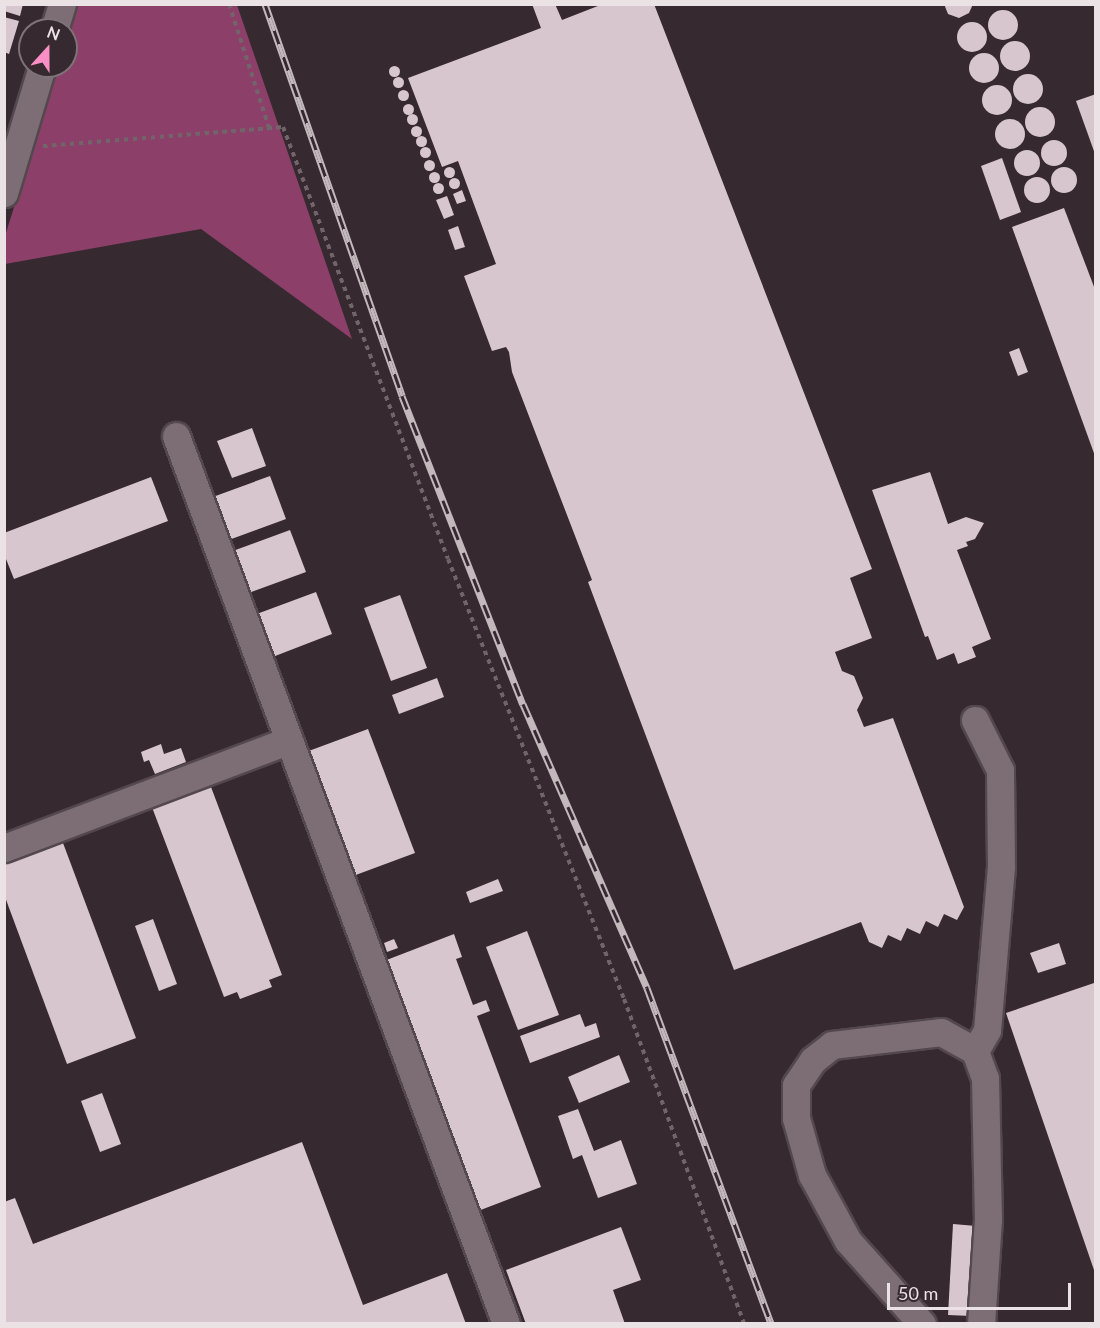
<!DOCTYPE html>
<html>
<head>
<meta charset="utf-8">
<style>
	body { margin:0 }
	#map { position:relative; width:1100px; height:1328px; overflow:hidden; background:#36292f; font-family:Lato,sans-serif }
	div>[style] { position:absolute }
	[style*='--x'] { left:calc(var(--x)*1px); top:calc(var(--y)*1px); width:calc(var(--w)*1px); rotate:calc(var(--a)*1deg) }
	.forest>* { inset:0; background:#8c3f68 }
	.building>* { inset:0; background:#d7c6ce }
	.round { border-radius:50% }
	.path>* { height:4px; margin-top:-2px; transform-origin:0; background:repeating-linear-gradient(90deg,#71656a 0 4.5px,transparent 0 9px) }
	.roads { filter:drop-shadow(2px 0 #53484d) drop-shadow(-2px 0 #53484d) drop-shadow(0 2px #53484d) drop-shadow(0 -2px #53484d) }
	.minor>* { height:27px; margin:-13.5px; padding:0 13.5px; transform-origin:13.5px; border-radius:13.5px; background:#7d6e75 }
	.rail>* { height:7px; margin-top:-3.5px; transform-origin:0; background:repeating-linear-gradient(90deg,#36292f 0 14px,#c3b9bd 0 28px); box-sizing:border-box; border-block:2px solid #c3b9bd }
	span { translate:-50% -50%; white-space:nowrap; text-align:center; line-height:1.15; -webkit-text-stroke:6px #36292f; paint-order:stroke }
	.frame { position:absolute; inset:0; border:6px solid #ebe2e6; pointer-events:none }
	.north { position:absolute; left:18px; top:18px; width:60px; height:60px; box-sizing:border-box; background:#36292f; border:2px solid #7e7378; border-radius:50%; rotate:21deg; font-size:16px; font-weight:700; line-height:24px; text-align:center; color:#ebe2e6 }
	.north::after { content:''; display:block; margin:auto; width:21px; height:27px; background:#fa8fc6; clip-path:polygon(50% 0,100% 100%,50% 72%,0 100%) }
	.scale { position:absolute; left:887px; top:1283px; width:184px; height:27px; box-sizing:border-box; border:3px solid #ebe2e6; border-top:0; padding-left:8px; font-size:18px; line-height:21px; white-space:nowrap; color:#ebe2e6; -webkit-text-stroke:4px #36292f; paint-order:stroke }
</style>
</head>
<body>
<div id="map">
	<div class="forest">
		<div style="clip-path:polygon(78px 5px,237px 5px,352px 339px,201px 229px,5px 264px,5px 236px,58px 66px,66px 66px,66px 41px)"></div>
	</div>
	<div class="building">
		<div style="clip-path:polygon(4px 4px,23px 4px,20px 16px,4px 11px)"></div>
		<div style="clip-path:polygon(532px 4px,555px 4px,562px 20px,603px 4px,654px 4px,872px 569px,850px 578px,872px 638px,835px 652px,842px 671px,854px 676px,863px 698px,857px 710px,864px 727px,893px 718px,964px 907px,957px 920px,944px 914px,938px 927px,926px 921px,920px 934px,907px 928px,901px 941px,888px 935px,882px 948px,869px 942px,861px 922px,734px 970px,588px 582px,592px 580px,512px 372px,509px 352px,506px 347px,492px 351px,464px 276px,496px 264px,458px 161px,442px 167px,408px 78px,541px 28px)"></div>
		<div style="clip-path:polygon(944px 4px,973px 4px,969px 13px,959px 18px,948px 14px)"></div>
		<div class="round" style="left:988px;top:10px;width:30px;height:30px"></div>
		<div style="clip-path:polygon(4px 17px,19px 21px,9px 54px,4px 52px)"></div>
		<div class="round" style="left:957px;top:22px;width:30px;height:30px"></div>
		<div class="round" style="left:1000px;top:41px;width:30px;height:30px"></div>
		<div class="round" style="left:969px;top:53px;width:30px;height:30px"></div>
		<div class="round" style="left:388.5px;top:65.5px;width:11px;height:11px"></div>
		<div class="round" style="left:1013px;top:74px;width:30px;height:30px"></div>
		<div class="round" style="left:392.5px;top:76.5px;width:11px;height:11px"></div>
		<div class="round" style="left:982px;top:85px;width:30px;height:30px"></div>
		<div class="round" style="left:397.5px;top:89.5px;width:11px;height:11px"></div>
		<div style="clip-path:polygon(1096px 94px,1096px 154px,1095px 154px,1076px 101px)"></div>
		<div class="round" style="left:402.5px;top:103.5px;width:11px;height:11px"></div>
		<div class="round" style="left:1025px;top:107px;width:30px;height:30px"></div>
		<div class="round" style="left:406.5px;top:113.5px;width:11px;height:11px"></div>
		<div class="round" style="left:995px;top:119px;width:30px;height:30px"></div>
		<div class="round" style="left:410.5px;top:125.5px;width:11px;height:11px"></div>
		<div class="round" style="left:415.5px;top:135.5px;width:11px;height:11px"></div>
		<div class="round" style="left:1041px;top:140px;width:26px;height:26px"></div>
		<div class="round" style="left:419.5px;top:146.5px;width:11px;height:11px"></div>
		<div class="round" style="left:1014px;top:150px;width:26px;height:26px"></div>
		<div style="clip-path:polygon(1002px 158px,1021px 212px,1000px 220px,981px 166px)"></div>
		<div class="round" style="left:423.5px;top:159.5px;width:11px;height:11px"></div>
		<div class="round" style="left:1051px;top:167px;width:26px;height:26px"></div>
		<div class="round" style="left:443.5px;top:166.5px;width:11px;height:11px"></div>
		<div class="round" style="left:428.5px;top:171.5px;width:11px;height:11px"></div>
		<div class="round" style="left:1024px;top:177px;width:26px;height:26px"></div>
		<div class="round" style="left:448.5px;top:177.5px;width:11px;height:11px"></div>
		<div class="round" style="left:432.5px;top:182.5px;width:11px;height:11px"></div>
		<div style="clip-path:polygon(462px 190px,466px 201px,457px 204px,453px 194px)"></div>
		<div style="clip-path:polygon(447px 196px,454px 215px,444px 219px,436px 200px)"></div>
		<div style="clip-path:polygon(1064px 208px,1096px 292px,1095px 456px,1012px 227px)"></div>
		<div style="clip-path:polygon(458px 226px,465px 247px,455px 250px,448px 230px)"></div>
		<div style="clip-path:polygon(1019px 348px,1028px 372px,1018px 376px,1009px 352px)"></div>
		<div style="clip-path:polygon(252px 428px,266px 466px,232px 478px,217px 441px)"></div>
		<div style="clip-path:polygon(930px 472px,948px 524px,966px 517px,984px 523px,975px 539px,966px 542px,968px 546px,957px 550px,991px 639px,972px 647px,976px 657px,958px 664px,954px 653px,937px 660px,928px 636px,925px 637px,872px 490px)"></div>
		<div style="clip-path:polygon(270px 476px,286px 519px,226px 541px,210px 498px)"></div>
		<div style="clip-path:polygon(151px 477px,168px 521px,14px 579px,4px 554px,4px 533px)"></div>
		<div style="clip-path:polygon(290px 530px,306px 572px,246px 594px,230px 552px)"></div>
		<div style="clip-path:polygon(316px 592px,332px 634px,270px 658px,254px 615px)"></div>
		<div style="clip-path:polygon(400px 595px,427px 668px,391px 681px,364px 608px)"></div>
		<div style="clip-path:polygon(437px 678px,444px 697px,399px 714px,392px 695px)"></div>
		<div style="clip-path:polygon(368px 729px,415px 853px,353px 876px,306px 752px)"></div>
		<div style="clip-path:polygon(161px 744px,164px 754px,181px 748px,186px 762px,155px 774px,149px 760px,144px 762px,141px 752px)"></div>
		<div style="clip-path:polygon(195px 785px,198px 792px,211px 787px,282px 975px,269px 980px,272px 987px,240px 999px,237px 992px,224px 997px,150px 802px)"></div>
		<div style="clip-path:polygon(60px 835px,136px 1038px,67px 1064px,5px 897px,5px 856px)"></div>
		<div style="clip-path:polygon(498px 879px,503px 891px,470px 903px,466px 892px)"></div>
		<div style="clip-path:polygon(153px 919px,177px 984px,159px 991px,135px 926px)"></div>
		<div style="clip-path:polygon(527px 931px,559px 1015px,518px 1030px,486px 947px)"></div>
		<div style="clip-path:polygon(454px 934px,462px 957px,456px 959px,473px 1005px,486px 1000px,490px 1011px,477px 1016px,541px 1187px,478px 1211px,384px 961px)"></div>
		<div style="clip-path:polygon(394px 939px,398px 948px,387px 952px,384px 943px)"></div>
		<div style="clip-path:polygon(1059px 943px,1066px 964px,1038px 973px,1030px 953px)"></div>
		<div style="clip-path:polygon(1094px 983px,1096px 984px,1095px 1273px,1006px 1013px)"></div>
		<div style="clip-path:polygon(580px 1014px,585px 1027px,596px 1023px,600px 1037px,530px 1063px,520px 1036px)"></div>
		<div style="clip-path:polygon(619px 1055px,630px 1082px,579px 1103px,568px 1077px)"></div>
		<div style="clip-path:polygon(102px 1093px,121px 1144px,100px 1152px,81px 1101px)"></div>
		<div style="clip-path:polygon(578px 1109px,594px 1151px,621px 1140px,637px 1184px,598px 1198px,582px 1155px,573px 1159px,558px 1116px)"></div>
		<div style="clip-path:polygon(302px 1142px,363px 1305px,447px 1273px,466px 1324px,4px 1324px,4px 1202px,15px 1198px,33px 1244px)"></div>
		<div style="clip-path:polygon(953px 1224px,976px 1226px,971px 1316px,948px 1315px)"></div>
		<div style="clip-path:polygon(621px 1227px,641px 1280px,613px 1290px,625px 1324px,526px 1324px,506px 1270px)"></div>
	</div>
	<div class="path">
		<div style="--x:229;--y:4;--w:130;--a:72.1"></div>
		<div style="--x:43;--y:146;--w:241;--a:-4.5"></div>
		<div style="--x:283;--y:127;--w:462;--a:69.1"></div>
		<div style="--x:448;--y:559;--w:474;--a:68.2"></div>
		<div style="--x:624;--y:999;--w:346;--a:69.7"></div>
	</div>
	<div class="roads">
		<div class="minor">
			<div style="--x:54;--y:30;--w:27;--a:-73"></div>
			<div style="--x:4;--y:193;--w:133;--a:-73.3"></div>
			<div style="--x:176;--y:436;--w:947;--a:69.61"></div>
			<div style="--x:4;--y:848;--w:303;--a:-20.7"></div>
			<div style="--x:975;--y:1051;--w:24;--a:-60"></div>
			<div style="--x:987;--y:1030;--w:164;--a:-85.1"></div>
			<div style="--x:1001;--y:867;--w:97;--a:-90.6"></div>
			<div style="--x:1000;--y:770;--w:56;--a:-116.6"></div>
			<div style="--x:922;--y:1324;--w:111;--a:-131.7"></div>
			<div style="--x:848;--y:1241;--w:75;--a:-118.6"></div>
			<div style="--x:812;--y:1175;--w:59;--a:-105.7"></div>
			<div style="--x:796;--y:1118;--w:33;--a:-90"></div>
			<div style="--x:796;--y:1085;--w:30;--a:-56"></div>
			<div style="--x:813;--y:1060;--w:24;--a:-38"></div>
			<div style="--x:832;--y:1045;--w:110;--a:-6.8"></div>
			<div style="--x:941;--y:1032;--w:39;--a:29"></div>
			<div style="--x:975;--y:1051;--w:29;--a:70"></div>
			<div style="--x:985;--y:1078;--w:141;--a:88.8"></div>
			<div style="--x:988;--y:1219;--w:105;--a:93.8"></div>
		</div>
	</div>
	<div class="rail">
		<div style="--x:265;--y:4;--w:415;--a:70.7"></div>
		<div style="--x:402;--y:396;--w:331;--a:68.6"></div>
		<div style="--x:523;--y:704;--w:310;--a:66.4"></div>
		<div style="--x:647;--y:988;--w:358;--a:69.7"></div>
	</div>
	<div class="frame"></div>
	<div class="north">N</div>
	<div class="scale">50 m</div>
</div>
</body>
</html>
